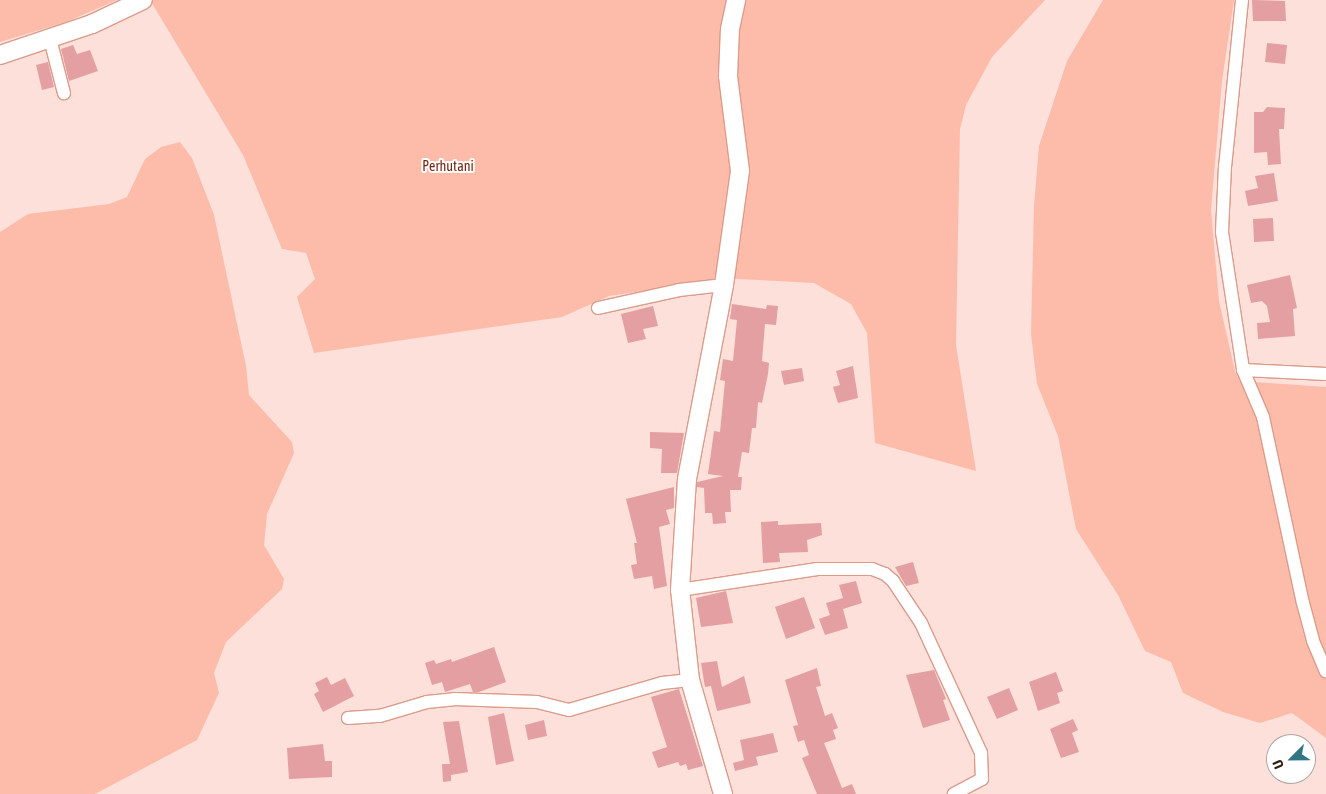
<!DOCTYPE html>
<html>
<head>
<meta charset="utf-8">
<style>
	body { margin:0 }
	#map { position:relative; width:1326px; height:794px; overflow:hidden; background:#fde0d9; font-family:"Asap Condensed",sans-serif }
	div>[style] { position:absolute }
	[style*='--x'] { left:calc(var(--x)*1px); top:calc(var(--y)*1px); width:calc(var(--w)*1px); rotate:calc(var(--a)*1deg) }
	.green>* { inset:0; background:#fdbcaa }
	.building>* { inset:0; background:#e49fa3 }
	.roads { filter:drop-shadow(1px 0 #dc9b8a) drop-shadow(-1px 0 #dc9b8a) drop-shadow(0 1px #dc9b8a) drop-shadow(0 -1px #dc9b8a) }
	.street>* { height:12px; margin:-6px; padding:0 6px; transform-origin:6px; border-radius:6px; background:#fff }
	.secondary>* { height:18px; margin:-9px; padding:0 9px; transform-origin:9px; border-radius:9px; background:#fff }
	span { translate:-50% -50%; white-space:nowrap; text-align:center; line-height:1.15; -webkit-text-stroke:4px #fff; paint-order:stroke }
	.park-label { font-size:14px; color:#712511 }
	.north { position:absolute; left:1266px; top:734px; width:50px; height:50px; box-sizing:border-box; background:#fff; border:1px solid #aea5a2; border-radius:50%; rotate:247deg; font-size:14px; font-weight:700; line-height:20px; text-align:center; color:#351d16 }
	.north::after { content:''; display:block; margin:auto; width:18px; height:22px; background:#327686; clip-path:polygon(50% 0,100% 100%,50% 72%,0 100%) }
</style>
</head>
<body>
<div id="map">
	<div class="green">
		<div style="clip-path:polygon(0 0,117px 0,66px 22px,0 42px)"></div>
		<div style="clip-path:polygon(150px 0,1045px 0,992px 57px,966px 105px,960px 129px,956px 345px,976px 471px,875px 443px,867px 333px,851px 304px,814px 283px,738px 279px,696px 283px,609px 296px,562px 317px,314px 353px,297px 297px,315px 279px,306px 253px,282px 249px,243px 155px)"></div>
		<div style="clip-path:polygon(1103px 0,1234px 0,1222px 81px,1211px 210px,1219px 301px,1235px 371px,1240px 381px,1326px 387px,1326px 738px,1292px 713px,1260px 723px,1223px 712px,1183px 693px,1171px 662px,1145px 651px,1118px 595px,1076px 529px,1058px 436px,1037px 384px,1031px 334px,1034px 206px,1039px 146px,1067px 61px)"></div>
		<div style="clip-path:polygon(180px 142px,192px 158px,214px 215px,246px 366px,249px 395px,292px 442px,294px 453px,267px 514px,264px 545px,284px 579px,282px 589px,226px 642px,214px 673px,219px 693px,197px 740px,95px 794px,0 794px,0 232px,28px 214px,109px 204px,127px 197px,145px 159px,161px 147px)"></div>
	</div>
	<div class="building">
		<div style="clip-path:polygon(1252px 0,1285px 1px,1286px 21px,1253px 21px)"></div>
		<div style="clip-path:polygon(1267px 43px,1287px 45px,1285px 64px,1265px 62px)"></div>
		<div style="clip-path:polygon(73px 45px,77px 54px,90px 50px,98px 71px,69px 81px,61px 49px)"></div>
		<div style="clip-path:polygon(48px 62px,54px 87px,42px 90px,36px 65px)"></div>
		<div style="clip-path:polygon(1267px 107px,1285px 108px,1284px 129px,1279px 129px,1281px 164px,1268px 165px,1267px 152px,1254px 153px,1254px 112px,1263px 112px)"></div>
		<div style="clip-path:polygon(1274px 173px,1278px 201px,1248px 206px,1245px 191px,1258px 188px,1255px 176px)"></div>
		<div style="clip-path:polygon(1273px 218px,1274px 241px,1254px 242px,1253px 219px)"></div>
		<div style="clip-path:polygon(1290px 275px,1297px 308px,1293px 309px,1295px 336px,1258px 339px,1257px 323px,1270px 322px,1267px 306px,1262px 301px,1251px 303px,1247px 285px)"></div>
		<div style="clip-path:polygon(732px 304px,766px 309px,767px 305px,778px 306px,776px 325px,765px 324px,762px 361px,769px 363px,768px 374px,762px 403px,758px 402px,756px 428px,752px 428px,749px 453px,742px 452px,738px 477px,742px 477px,741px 490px,730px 490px,731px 512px,725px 512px,726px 523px,713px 524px,712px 513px,705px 513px,704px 488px,697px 487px,697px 482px,723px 476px,708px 474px,714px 431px,720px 432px,725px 381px,720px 380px,723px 359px,733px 361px,737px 320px,730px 319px)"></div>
		<div style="clip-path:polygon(653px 306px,658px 326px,643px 329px,646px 339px,628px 343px,621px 314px)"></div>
		<div style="clip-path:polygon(853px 366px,858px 398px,838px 403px,833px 387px,840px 385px,836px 371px)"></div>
		<div style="clip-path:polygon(802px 368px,804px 381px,784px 385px,781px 371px)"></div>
		<div style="clip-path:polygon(650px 432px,684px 433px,677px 473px,661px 473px,662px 449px,650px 448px)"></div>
		<div style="clip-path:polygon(674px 487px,674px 508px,666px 510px,670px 524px,659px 527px,667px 586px,654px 589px,652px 576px,634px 579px,631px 565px,637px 564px,634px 543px,637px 543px,626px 499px)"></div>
		<div style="clip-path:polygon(778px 521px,778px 525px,821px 523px,822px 535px,807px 540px,808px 552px,779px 553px,780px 562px,763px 563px,761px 522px)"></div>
		<div style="clip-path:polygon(913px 562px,919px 583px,906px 586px,895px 567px)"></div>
		<div style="clip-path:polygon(856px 581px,862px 603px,843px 609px,848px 628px,825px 635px,819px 619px,830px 615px,826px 603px,843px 598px,839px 585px)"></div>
		<div style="clip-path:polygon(726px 591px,733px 623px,701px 627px,696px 598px)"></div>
		<div style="clip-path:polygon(804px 597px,815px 628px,786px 639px,775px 607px)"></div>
		<div style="clip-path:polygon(494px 647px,506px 682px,479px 692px,473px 692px,470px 684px,445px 692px,442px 682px,432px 685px,425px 663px,434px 660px,436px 664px,451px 659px,452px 662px)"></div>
		<div style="clip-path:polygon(717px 661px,722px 687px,744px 676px,751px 703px,717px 711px,711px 686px,705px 687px,701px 663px)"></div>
		<div style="clip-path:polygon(817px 668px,821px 686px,816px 687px,825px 716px,832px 713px,838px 728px,833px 730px,836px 739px,824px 743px,842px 788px,852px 784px,856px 794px,817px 794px,802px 758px,809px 755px,804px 740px,798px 742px,793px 726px,798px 725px,785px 680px)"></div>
		<div style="clip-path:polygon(934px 670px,946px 699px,943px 700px,950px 720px,923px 728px,906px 675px)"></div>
		<div style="clip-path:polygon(1056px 672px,1063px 691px,1057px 693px,1060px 703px,1038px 711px,1029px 682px)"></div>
		<div style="clip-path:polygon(327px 677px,331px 685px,345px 678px,354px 696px,323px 712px,314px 694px,319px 691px,315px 683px)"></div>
		<div style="clip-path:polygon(1009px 688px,1018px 710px,997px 719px,987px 697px)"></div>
		<div style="clip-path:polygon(679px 689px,703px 766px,688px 770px,686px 764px,680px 766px,678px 762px,658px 768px,652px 752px,667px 747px,651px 697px)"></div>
		<div style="clip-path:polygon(504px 713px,514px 761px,496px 765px,488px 717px)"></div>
		<div style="clip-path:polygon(1073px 719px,1078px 730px,1072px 733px,1079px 752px,1061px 758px,1050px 729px)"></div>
		<div style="clip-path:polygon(544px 720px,547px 736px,528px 740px,525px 725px)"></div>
		<div style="clip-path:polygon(459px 721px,468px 772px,451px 775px,451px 781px,443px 782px,442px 764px,450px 764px,443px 722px)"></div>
		<div style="clip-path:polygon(773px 733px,778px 752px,756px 757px,758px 765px,735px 771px,733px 763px,744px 760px,740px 740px)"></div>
		<div style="clip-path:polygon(323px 744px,325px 761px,332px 761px,332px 777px,289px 779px,287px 748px)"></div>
	</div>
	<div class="roads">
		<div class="street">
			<div style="--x:1242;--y:0;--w:167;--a:95.8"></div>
			<div style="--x:1225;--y:166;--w:66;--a:92.6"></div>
			<div style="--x:1222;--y:232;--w:140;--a:81.3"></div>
			<div style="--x:1243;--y:370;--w:51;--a:66.9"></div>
			<div style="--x:1263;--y:417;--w:190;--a:77.9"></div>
			<div style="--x:1303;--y:603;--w:39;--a:75"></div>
			<div style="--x:1313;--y:641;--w:33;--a:67"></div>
			<div style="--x:50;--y:39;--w:56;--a:75.5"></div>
			<div style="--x:598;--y:308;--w:83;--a:-12.5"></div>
			<div style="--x:679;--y:290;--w:45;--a:-6.3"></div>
			<div style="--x:1243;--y:370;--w:83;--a:2.8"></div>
			<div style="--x:680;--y:590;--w:139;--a:-8.7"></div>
			<div style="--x:817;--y:569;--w:55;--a:0"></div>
			<div style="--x:872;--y:569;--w:14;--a:21"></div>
			<div style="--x:885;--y:574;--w:11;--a:41"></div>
			<div style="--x:893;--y:581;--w:50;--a:56.3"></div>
			<div style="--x:921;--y:623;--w:143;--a:65.2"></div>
			<div style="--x:981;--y:753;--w:26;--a:88"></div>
			<div style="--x:982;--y:779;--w:32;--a:152"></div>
			<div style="--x:348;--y:718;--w:32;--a:-4"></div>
			<div style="--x:380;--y:716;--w:49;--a:-16.6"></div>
			<div style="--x:427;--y:702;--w:27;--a:-6"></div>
			<div style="--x:454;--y:699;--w:83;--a:2.1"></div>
			<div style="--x:537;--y:702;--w:33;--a:14"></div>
			<div style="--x:569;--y:710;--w:97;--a:-16.2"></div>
			<div style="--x:662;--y:683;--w:28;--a:-6"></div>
		</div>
		<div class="secondary">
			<div style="--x:0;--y:55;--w:97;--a:-18.6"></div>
			<div style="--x:92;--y:24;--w:56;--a:-25.2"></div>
			<div style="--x:723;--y:794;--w:119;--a:-106.1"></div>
			<div style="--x:690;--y:680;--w:91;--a:-96.3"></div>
			<div style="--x:680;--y:590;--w:111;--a:-86.4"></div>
			<div style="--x:687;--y:479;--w:197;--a:-79.2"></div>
			<div style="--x:724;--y:285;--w:115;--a:-82"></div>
			<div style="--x:740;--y:171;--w:96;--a:-97.2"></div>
			<div style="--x:728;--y:76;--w:47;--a:-87.6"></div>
			<div style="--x:730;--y:29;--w:30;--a:-78"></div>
		</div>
	</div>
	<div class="park-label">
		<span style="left:448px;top:166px">Perhutani</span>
	</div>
	<div class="north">U</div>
</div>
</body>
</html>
